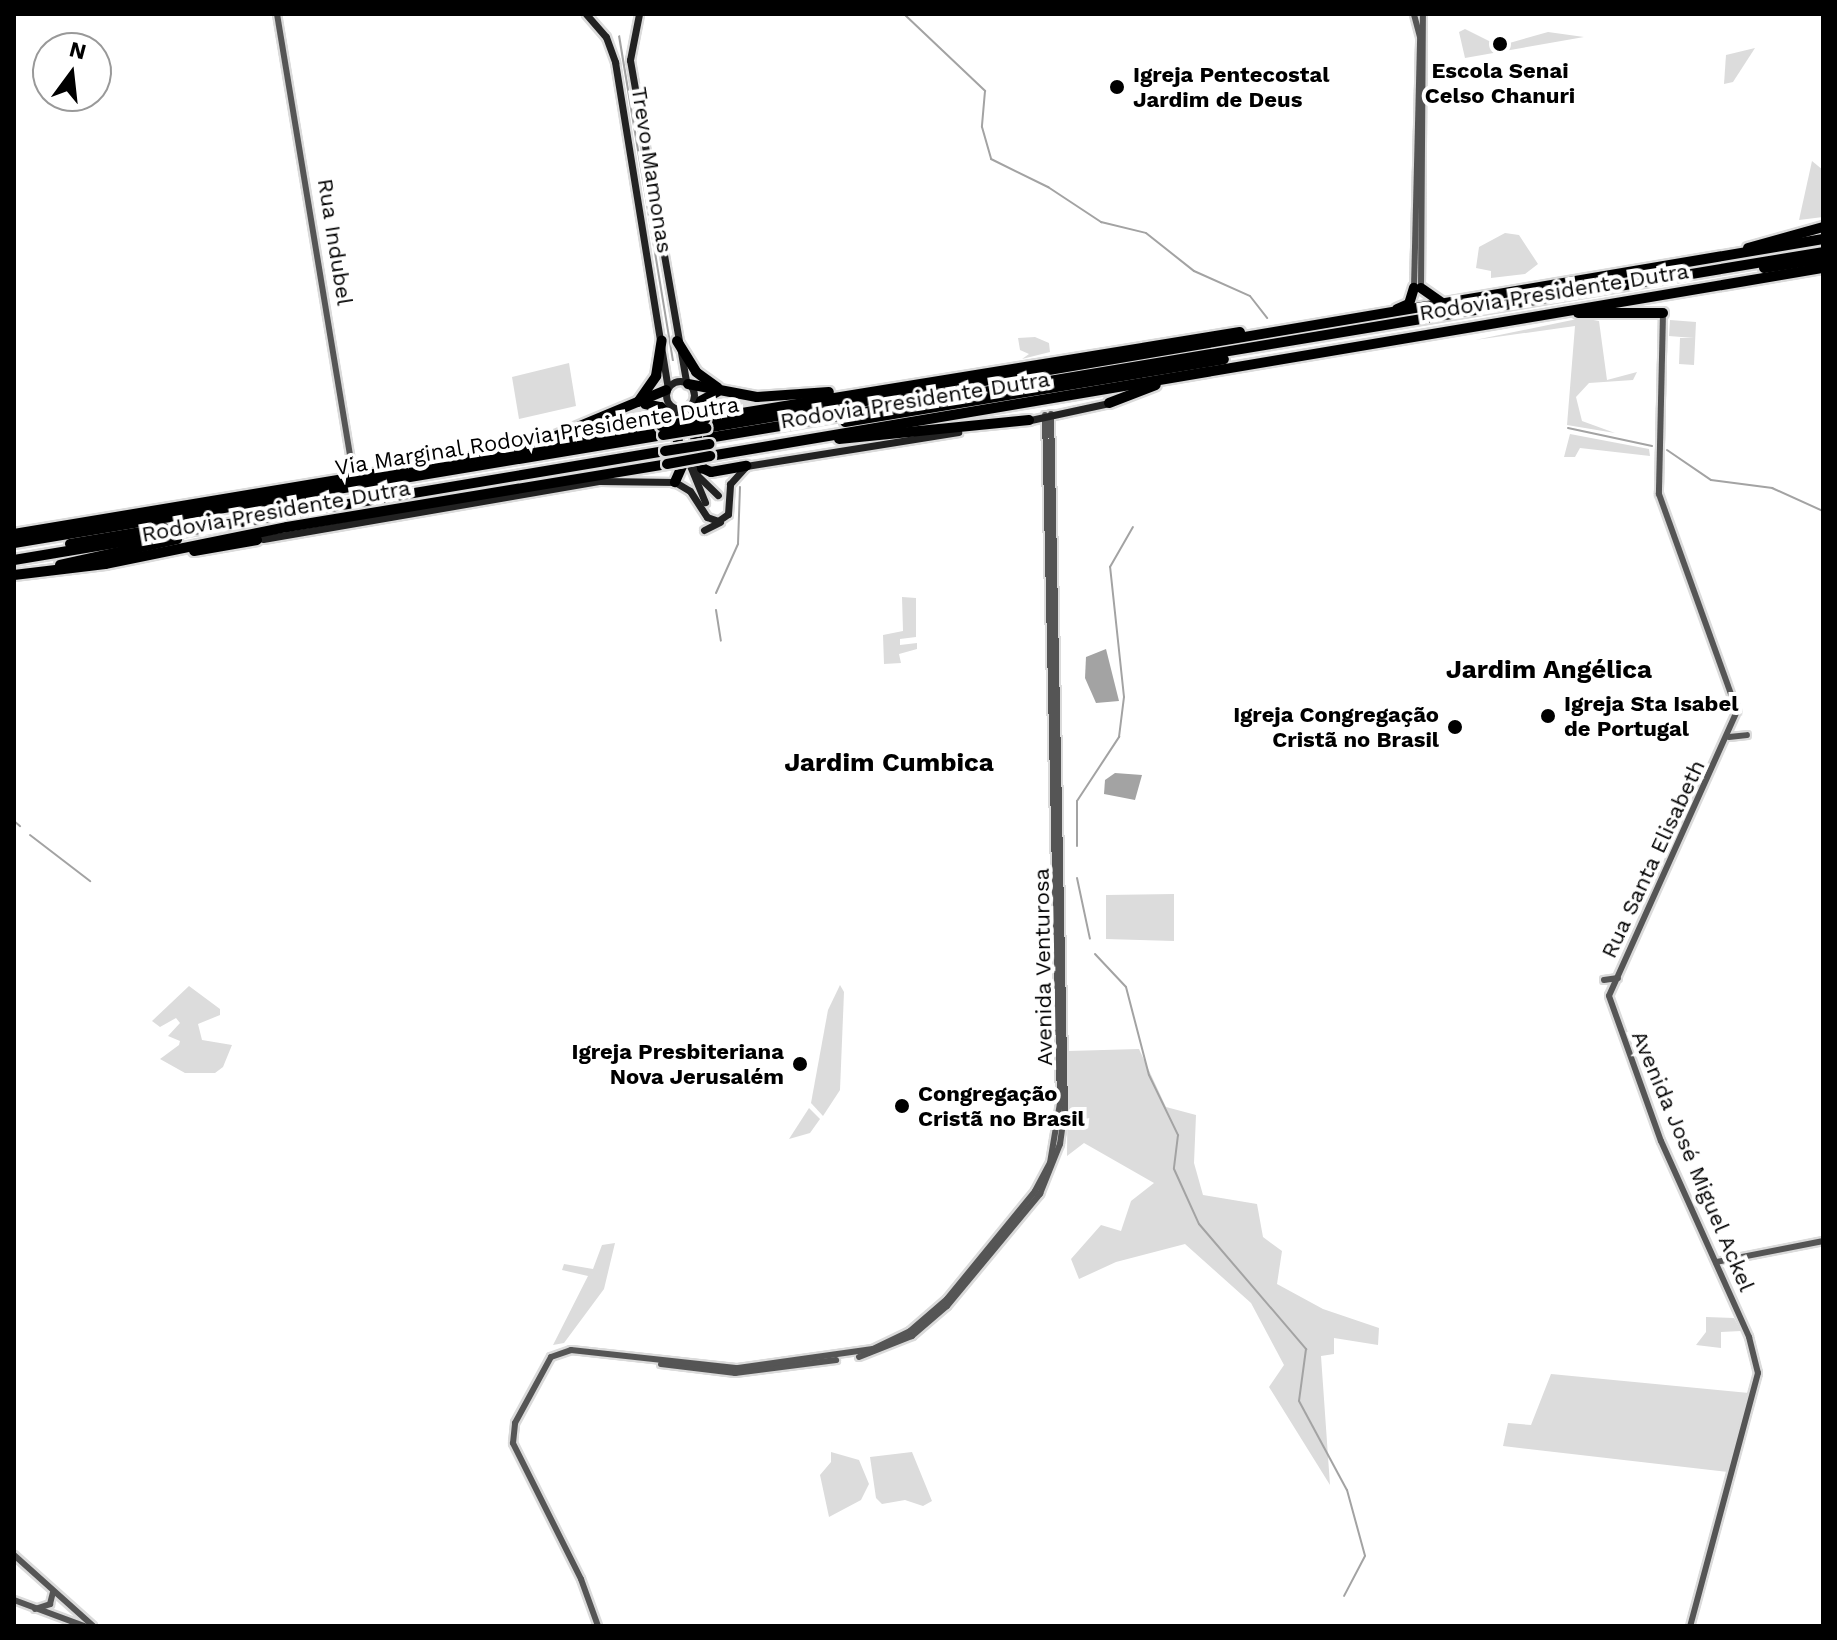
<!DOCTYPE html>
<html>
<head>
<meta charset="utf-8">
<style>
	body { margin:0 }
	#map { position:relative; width:1837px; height:1640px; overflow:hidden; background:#fff; font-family:"Work Sans",sans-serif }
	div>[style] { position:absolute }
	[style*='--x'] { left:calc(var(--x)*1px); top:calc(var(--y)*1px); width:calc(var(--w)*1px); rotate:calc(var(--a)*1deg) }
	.green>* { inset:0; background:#dcdcdc }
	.water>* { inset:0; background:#a3a3a3 }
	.stream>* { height:2px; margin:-1px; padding:0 1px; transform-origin:1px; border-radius:1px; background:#a3a3a3 }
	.roads { filter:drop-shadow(2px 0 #dbdbdb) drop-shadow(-2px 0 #dbdbdb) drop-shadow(0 2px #dbdbdb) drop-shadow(0 -2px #dbdbdb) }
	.tertiary>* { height:6px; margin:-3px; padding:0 3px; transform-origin:3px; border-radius:3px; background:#555 }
	.secondary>* { height:7px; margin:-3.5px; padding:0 3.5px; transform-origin:3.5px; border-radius:3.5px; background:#222 }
	.secondary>.ring { margin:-3.5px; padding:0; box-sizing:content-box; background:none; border:7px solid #222; border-radius:50% }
	.motorway>* { height:10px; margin:-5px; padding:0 5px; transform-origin:5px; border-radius:5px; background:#000 }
	.bridges { filter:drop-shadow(2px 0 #dbdbdb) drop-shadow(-2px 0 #dbdbdb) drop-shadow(0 2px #dbdbdb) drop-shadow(0 -2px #dbdbdb) }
	.motorway-bridge>* { height:10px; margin:-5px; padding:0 5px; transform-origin:5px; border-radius:5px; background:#000 }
	.dots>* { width:22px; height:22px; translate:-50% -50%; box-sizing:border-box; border:4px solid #fff; border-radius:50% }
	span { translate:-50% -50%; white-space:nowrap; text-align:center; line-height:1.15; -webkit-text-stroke:8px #fff; paint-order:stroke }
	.poi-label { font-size:22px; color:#000; font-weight:700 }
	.left { translate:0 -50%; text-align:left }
	.right { translate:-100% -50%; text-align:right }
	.street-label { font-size:22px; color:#000 }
	.quarter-label { font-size:26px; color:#000; font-weight:700 }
	.frame { position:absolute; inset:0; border:16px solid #000; pointer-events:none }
	.north { position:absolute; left:32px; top:32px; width:80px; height:80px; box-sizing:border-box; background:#fff; border:2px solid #999; border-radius:50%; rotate:15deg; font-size:22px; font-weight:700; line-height:32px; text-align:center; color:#000 }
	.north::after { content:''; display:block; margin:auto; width:28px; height:36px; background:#000; clip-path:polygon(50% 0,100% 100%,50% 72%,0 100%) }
</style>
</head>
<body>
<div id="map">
	<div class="green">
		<div style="clip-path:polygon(1465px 29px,1499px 46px,1548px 32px,1584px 37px,1465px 58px,1459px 32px)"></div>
		<div style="clip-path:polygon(1755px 48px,1733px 82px,1724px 84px,1726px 55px)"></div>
		<div style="clip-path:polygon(1812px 161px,1823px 170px,1823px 217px,1799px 220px)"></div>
		<div style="clip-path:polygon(1505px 233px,1519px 235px,1538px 264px,1525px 274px,1491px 278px,1491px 271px,1476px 268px,1479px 247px)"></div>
		<div style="clip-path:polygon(1582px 318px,1599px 321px,1607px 380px,1637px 372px,1633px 380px,1589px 383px,1576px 397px,1582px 421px,1615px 433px,1567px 425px,1575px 326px,1475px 340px)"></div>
		<div style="clip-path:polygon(1670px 320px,1696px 322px,1694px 365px,1679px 364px,1680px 338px,1694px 338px,1669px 336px)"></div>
		<div style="clip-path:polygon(1035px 337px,1049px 343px,1050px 352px,1022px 359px,1029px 354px,1020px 350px,1018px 338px)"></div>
		<div style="clip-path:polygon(569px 363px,576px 406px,519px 419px,512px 377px)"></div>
		<div style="clip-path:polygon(716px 395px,819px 396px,699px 414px)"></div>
		<div style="clip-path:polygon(646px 406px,669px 420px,565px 438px,641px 407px)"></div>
		<div style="clip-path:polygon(1570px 434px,1649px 449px,1650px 456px,1580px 448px,1575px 457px,1564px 457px)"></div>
		<div style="clip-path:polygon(902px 597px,916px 598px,916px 637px,900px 639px,900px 645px,917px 643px,917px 649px,899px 654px,901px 663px,884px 664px,883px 635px,903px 631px)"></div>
		<div style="clip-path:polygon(1174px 894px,1174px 941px,1106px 939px,1106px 895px)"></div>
		<div style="clip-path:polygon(840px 985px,844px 992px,840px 1090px,823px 1116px,811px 1103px,828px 1010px)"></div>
		<div style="clip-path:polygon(189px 986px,220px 1009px,220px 1015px,198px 1024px,202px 1040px,232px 1045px,223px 1067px,215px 1073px,185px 1073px,160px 1059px,179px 1045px,180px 1041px,168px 1036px,180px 1023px,176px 1018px,160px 1027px,152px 1021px)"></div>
		<div style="clip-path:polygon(1139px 1049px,1166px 1107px,1196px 1115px,1194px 1163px,1203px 1195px,1257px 1204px,1263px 1237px,1282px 1251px,1277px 1284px,1323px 1309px,1379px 1328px,1378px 1345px,1334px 1338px,1334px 1354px,1321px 1356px,1330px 1485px,1269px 1387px,1284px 1365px,1251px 1303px,1185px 1244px,1116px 1262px,1079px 1279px,1071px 1259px,1101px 1225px,1121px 1231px,1131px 1201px,1154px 1183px,1084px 1143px,1067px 1156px,1068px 1051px)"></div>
		<div style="clip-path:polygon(809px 1108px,820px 1119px,810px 1133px,789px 1139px)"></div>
		<div style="clip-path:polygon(615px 1243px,604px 1289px,564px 1343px,553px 1345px,588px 1276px,562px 1270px,564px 1264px,593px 1269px,602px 1245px)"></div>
		<div style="clip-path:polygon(1706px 1317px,1734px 1318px,1741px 1331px,1721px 1332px,1721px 1348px,1696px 1345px,1706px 1332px)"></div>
		<div style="clip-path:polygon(1551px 1374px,1749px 1393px,1728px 1472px,1503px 1446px,1508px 1423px,1531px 1425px)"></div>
		<div style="clip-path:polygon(831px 1452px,859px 1460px,869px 1484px,861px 1500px,829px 1517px,820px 1475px,831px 1462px)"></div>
		<div style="clip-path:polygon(912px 1452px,932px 1501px,923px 1506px,905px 1500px,882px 1504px,876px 1498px,870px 1457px)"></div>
	</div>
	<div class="water">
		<div style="clip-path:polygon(620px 35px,674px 361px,672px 361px,618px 36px)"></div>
		<div style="clip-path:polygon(1106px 649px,1119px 701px,1096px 703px,1085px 678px,1086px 657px)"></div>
		<div style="clip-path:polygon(1115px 773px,1142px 775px,1135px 800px,1104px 794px,1105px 780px)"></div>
	</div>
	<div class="stream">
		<div style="--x:904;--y:14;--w:112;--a:43.5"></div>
		<div style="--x:985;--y:91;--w:36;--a:95"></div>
		<div style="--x:982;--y:127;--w:33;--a:74"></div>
		<div style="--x:991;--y:159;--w:64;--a:26.2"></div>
		<div style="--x:1048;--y:187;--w:64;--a:33.4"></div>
		<div style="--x:1101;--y:222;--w:46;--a:13.7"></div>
		<div style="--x:1146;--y:233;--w:61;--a:38.4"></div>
		<div style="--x:1194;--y:271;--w:61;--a:24.1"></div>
		<div style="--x:1250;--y:296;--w:28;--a:52"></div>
		<div style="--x:1568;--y:428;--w:86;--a:12.1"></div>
		<div style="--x:1667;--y:450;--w:53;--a:34.3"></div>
		<div style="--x:1711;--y:480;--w:62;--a:7.5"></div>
		<div style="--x:1772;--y:488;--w:56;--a:24.3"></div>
		<div style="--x:716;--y:593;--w:54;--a:-65.8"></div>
		<div style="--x:738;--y:544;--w:57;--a:-88"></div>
		<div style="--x:716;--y:610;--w:31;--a:81"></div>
		<div style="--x:14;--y:821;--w:8;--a:40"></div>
		<div style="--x:30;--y:835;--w:76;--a:37.5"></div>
		<div style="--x:1077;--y:846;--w:45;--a:-90"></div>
		<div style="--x:1077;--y:801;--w:77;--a:-56.7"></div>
		<div style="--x:1119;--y:737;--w:40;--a:-82.9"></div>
		<div style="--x:1124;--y:697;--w:131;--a:-96.1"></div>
		<div style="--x:1110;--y:567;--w:46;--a:-60.1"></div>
		<div style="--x:1077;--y:878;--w:62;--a:78"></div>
		<div style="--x:1095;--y:954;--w:45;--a:46.8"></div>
		<div style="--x:1126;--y:987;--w:91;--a:75.4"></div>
		<div style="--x:1149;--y:1075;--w:67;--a:64.2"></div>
		<div style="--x:1178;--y:1135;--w:34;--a:97"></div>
		<div style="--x:1174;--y:1169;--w:60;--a:65.6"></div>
		<div style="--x:1199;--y:1224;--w:165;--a:49.4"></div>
		<div style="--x:1306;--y:1349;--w:52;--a:97.7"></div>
		<div style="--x:1299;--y:1401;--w:101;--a:61.7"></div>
		<div style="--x:1347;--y:1490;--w:68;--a:74.7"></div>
		<div style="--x:1365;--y:1556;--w:45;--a:117.7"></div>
	</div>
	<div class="roads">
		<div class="tertiary">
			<div style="--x:277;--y:14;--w:469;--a:80.6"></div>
			<div style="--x:1414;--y:288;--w:251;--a:-88.6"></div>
			<div style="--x:1420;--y:37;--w:24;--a:-105"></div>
			<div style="--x:1421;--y:288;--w:274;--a:-89.6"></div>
			<div style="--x:1663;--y:313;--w:181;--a:91.3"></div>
			<div style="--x:1659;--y:494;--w:231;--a:70.2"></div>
			<div style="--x:1737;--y:711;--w:312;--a:114.2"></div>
			<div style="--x:1609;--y:996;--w:154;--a:70.3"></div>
			<div style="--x:1661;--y:1141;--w:215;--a:65.8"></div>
			<div style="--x:1749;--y:1337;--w:37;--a:76"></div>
			<div style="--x:1758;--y:1373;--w:262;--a:105"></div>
			<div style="--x:1729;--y:737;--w:18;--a:-6"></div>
			<div style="--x:1604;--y:980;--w:14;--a:-8"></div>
			<div style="--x:1716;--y:1262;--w:109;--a:-11.1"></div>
			<div style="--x:859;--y:1357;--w:57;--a:-21.6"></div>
			<div style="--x:912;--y:1336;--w:46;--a:-40.6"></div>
			<div style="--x:947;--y:1306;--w:146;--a:-50.3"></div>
			<div style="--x:1040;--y:1194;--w:54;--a:-68.2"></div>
			<div style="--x:1060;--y:1144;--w:34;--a:-82"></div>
			<div style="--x:1065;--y:1110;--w:696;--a:-91.15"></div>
			<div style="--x:661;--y:1364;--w:75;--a:6.9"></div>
			<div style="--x:735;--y:1373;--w:102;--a:-7.3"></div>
			<div style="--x:14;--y:1555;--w:106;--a:41.9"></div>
			<div style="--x:14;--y:1600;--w:75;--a:20.4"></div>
			<div style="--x:35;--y:1609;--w:16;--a:-18"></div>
			<div style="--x:50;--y:1604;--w:12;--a:-76"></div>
			<div style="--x:598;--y:1626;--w:50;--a:-109.9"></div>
			<div style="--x:581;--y:1579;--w:152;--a:-116.6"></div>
			<div style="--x:513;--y:1443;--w:20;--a:-84"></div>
			<div style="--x:515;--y:1423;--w:75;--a:-61.4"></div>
			<div style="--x:551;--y:1357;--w:21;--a:-19"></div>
			<div style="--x:571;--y:1350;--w:168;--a:6.2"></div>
			<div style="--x:738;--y:1368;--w:136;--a:-8"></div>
			<div style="--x:873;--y:1349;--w:41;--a:-25.9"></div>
			<div style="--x:910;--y:1331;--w:49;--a:-40.9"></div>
			<div style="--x:947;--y:1299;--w:139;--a:-50.8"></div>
			<div style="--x:1035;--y:1191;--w:32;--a:-62"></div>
			<div style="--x:1050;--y:1163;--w:61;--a:-80.5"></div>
			<div style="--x:1060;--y:1103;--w:688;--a:-91.25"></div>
		</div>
		<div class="secondary">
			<div style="--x:586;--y:14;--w:30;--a:49"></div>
			<div style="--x:606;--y:37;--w:27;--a:70"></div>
			<div style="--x:615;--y:62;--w:330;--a:80.8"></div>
			<div style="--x:639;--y:14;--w:47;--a:101.1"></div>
			<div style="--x:630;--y:60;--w:327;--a:80.1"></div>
			<div class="ring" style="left:666px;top:381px;width:21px;height:21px"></div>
			<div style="--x:690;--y:405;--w:70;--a:84.3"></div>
			<div style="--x:697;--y:475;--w:29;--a:44"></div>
			<div style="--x:673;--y:408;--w:17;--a:66"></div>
			<div style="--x:1026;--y:421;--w:85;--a:-12.2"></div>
			<div style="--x:686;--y:456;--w:50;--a:67.6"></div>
			<div style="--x:704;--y:530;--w:18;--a:-27"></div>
			<div style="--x:263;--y:539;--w:342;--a:-9.8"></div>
			<div style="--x:600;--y:481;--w:75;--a:0.8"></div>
			<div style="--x:675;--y:482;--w:17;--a:31"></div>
			<div style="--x:690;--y:491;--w:31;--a:57"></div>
			<div style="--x:707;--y:517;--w:12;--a:20"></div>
			<div style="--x:718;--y:521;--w:12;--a:-35"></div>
			<div style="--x:728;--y:514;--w:30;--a:-86"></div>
			<div style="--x:730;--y:484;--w:24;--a:-48"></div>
			<div style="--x:746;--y:466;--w:215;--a:-9.1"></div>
		</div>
		<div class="motorway">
			<div style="--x:1748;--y:248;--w:78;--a:-15.6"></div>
			<div style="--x:1764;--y:268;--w:60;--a:-8.7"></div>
			<div style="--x:1421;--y:288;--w:24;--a:35"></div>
			<div style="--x:1397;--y:309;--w:13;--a:-23"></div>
			<div style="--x:1409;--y:304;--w:17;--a:-73"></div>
			<div style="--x:1578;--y:313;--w:85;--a:0"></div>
			<div style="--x:677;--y:341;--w:36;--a:58"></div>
			<div style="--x:696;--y:372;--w:27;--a:36"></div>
			<div style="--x:688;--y:384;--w:70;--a:10.7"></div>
			<div style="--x:757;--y:397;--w:72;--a:-4"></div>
			<div style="--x:717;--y:392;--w:18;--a:151"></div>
			<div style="--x:701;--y:401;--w:17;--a:115"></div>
			<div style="--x:694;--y:416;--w:53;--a:81.3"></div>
			<div style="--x:702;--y:468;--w:10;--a:24"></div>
			<div style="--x:711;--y:472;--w:36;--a:-10"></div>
			<div style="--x:638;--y:402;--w:32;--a:-55"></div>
			<div style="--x:656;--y:376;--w:36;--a:-81"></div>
			<div style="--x:1109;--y:403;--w:50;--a:-21"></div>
			<div style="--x:645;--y:404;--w:16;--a:11"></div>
			<div style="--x:661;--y:407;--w:17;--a:45"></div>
			<div style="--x:673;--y:419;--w:46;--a:77.5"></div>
			<div style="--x:683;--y:464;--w:20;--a:114"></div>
			<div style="--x:705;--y:419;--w:542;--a:-9.24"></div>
			<div style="--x:845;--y:422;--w:384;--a:-9.4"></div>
			<div style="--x:706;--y:428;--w:1133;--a:-9.6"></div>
			<div style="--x:708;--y:438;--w:1130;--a:-9.47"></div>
			<div style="--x:839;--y:439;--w:191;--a:-5.7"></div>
			<div style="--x:546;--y:440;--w:130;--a:-22.6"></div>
			<div style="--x:710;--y:456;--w:1129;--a:-9.59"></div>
			<div style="--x:14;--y:534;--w:656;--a:-9.48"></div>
			<div style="--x:14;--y:543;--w:658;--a:-9.45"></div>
			<div style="--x:70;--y:544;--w:96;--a:-9.6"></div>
			<div style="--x:194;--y:551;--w:64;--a:-9.9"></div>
			<div style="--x:14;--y:560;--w:660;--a:-9.51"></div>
			<div style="--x:60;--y:565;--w:120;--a:-12.5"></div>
			<div style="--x:14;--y:575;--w:92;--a:-6.9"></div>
			<div style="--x:105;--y:564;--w:186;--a:-11.5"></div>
			<div style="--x:287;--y:527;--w:385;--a:-9.4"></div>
		</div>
	</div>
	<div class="bridges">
		<div class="motorway-bridge">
			<div style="--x:661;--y:426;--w:45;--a:-9"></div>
			<div style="--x:663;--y:435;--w:44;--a:-9.2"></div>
			<div style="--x:665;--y:451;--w:45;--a:-9"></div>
			<div style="--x:667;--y:464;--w:44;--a:-10.5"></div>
		</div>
	</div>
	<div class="dots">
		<div style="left:1500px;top:44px;background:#000"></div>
		<div style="left:1117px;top:87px;background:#000"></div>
		<div style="left:1548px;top:716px;background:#000"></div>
		<div style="left:1455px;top:727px;background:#000"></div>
		<div style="left:800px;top:1064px;background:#000"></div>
		<div style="left:902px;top:1106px;background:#000"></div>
	</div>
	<div class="poi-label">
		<span style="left:1500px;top:83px">Escola Senai<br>Celso Chanuri</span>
		<span class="left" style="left:1133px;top:87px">Igreja Pentecostal<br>Jardim de Deus</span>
		<span class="left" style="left:1564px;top:716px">Igreja Sta Isabel<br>de Portugal</span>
		<span class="right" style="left:1439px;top:727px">Igreja Congregação<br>Cristã no Brasil</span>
		<span class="right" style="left:784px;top:1064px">Igreja Presbiteriana<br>Nova Jerusalém</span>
		<span class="left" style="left:918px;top:1106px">Congregação<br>Cristã no Brasil</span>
	</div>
	<div class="street-label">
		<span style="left:652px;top:170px;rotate:81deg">Trevo Mamonas</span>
		<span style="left:335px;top:242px;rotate:81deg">Rua Indubel</span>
		<span style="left:1554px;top:292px;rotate:-9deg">Rodovia Presidente Dutra</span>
		<span style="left:915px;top:400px;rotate:-9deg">Rodovia Presidente Dutra</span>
		<span style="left:537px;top:436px;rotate:-9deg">Via Marginal Rodovia Presidente Dutra</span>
		<span style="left:276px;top:511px;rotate:-10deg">Rodovia Presidente Dutra</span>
		<span style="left:1653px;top:859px;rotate:-65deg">Rua Santa Elisabeth</span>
		<span style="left:1043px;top:967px;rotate:-91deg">Avenida Venturosa</span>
		<span style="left:1693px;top:1161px;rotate:67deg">Avenida José Miguel Ackel</span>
	</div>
	<div class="quarter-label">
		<span style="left:1549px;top:670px">Jardim Angélica</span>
		<span style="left:889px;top:763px">Jardim Cumbica</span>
	</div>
	<div class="frame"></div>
	<div class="north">N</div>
</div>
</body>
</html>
